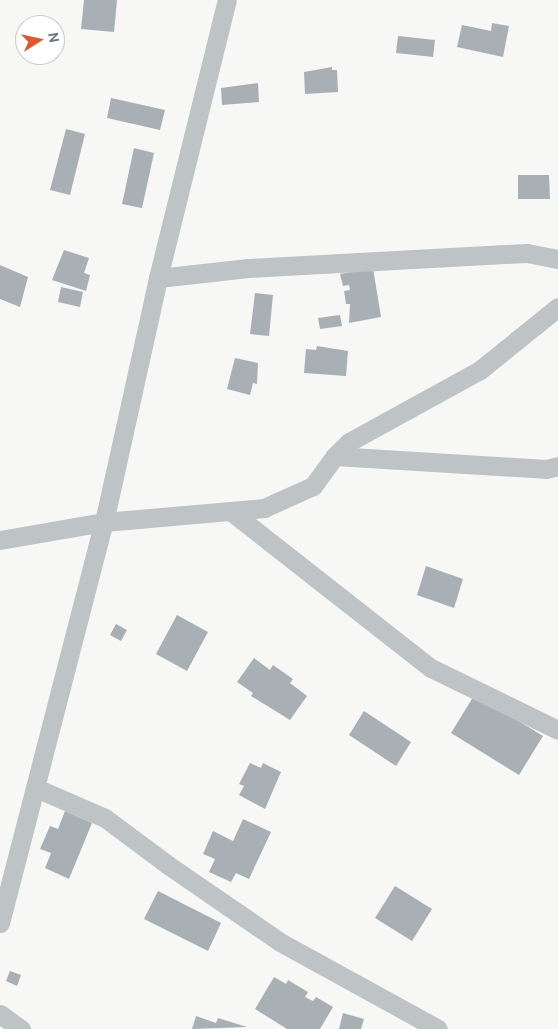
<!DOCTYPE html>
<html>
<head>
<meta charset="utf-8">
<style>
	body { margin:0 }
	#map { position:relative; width:558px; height:1029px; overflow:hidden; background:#f7f7f5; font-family:Cabin,sans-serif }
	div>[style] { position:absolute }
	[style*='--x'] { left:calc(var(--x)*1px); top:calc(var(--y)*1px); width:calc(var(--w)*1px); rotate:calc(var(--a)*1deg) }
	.building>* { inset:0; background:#a8b0b5 }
	.minor>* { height:19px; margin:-9.5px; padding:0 9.5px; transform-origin:9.5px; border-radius:9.5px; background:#bec3c6 }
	span { translate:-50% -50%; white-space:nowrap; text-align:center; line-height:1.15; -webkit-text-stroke:5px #fff; paint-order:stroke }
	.north { position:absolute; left:15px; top:15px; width:50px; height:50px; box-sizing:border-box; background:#fff; border:1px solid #c3c9ce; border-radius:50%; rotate:80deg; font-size:14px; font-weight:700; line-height:20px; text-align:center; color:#687884 }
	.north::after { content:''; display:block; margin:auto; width:18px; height:22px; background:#dc5930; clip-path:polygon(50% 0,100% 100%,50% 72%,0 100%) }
</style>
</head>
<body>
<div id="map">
	<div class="building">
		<div style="clip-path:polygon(84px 0,117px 0,114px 32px,81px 29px)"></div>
		<div style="clip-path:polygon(492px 23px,509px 26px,503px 57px,457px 47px,462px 25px,491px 31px)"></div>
		<div style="clip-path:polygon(398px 36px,435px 40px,433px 57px,396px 53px)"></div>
		<div style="clip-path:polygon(332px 67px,332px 70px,337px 70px,338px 92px,305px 94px,304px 72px)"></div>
		<div style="clip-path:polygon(258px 83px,259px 102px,222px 105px,221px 88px)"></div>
		<div style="clip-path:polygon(111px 98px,165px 110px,160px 130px,107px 118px)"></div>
		<div style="clip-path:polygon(66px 129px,85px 134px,70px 195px,50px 190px)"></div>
		<div style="clip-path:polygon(134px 148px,154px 153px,142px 208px,122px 204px)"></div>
		<div style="clip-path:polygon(518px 175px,549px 175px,550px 199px,518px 199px)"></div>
		<div style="clip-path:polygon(64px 250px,89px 258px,84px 273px,90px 275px,86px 291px,52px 280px)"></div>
		<div style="clip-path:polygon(0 265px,28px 277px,20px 307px,0 299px)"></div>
		<div style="clip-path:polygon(373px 268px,381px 317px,349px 323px,350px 304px,346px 304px,344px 291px,350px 290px,349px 285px,343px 286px,340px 274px)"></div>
		<div style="clip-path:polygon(61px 287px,83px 292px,80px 307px,58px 302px)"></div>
		<div style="clip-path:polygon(255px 293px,273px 295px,269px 336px,250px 334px)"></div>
		<div style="clip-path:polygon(340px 315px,342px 326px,320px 329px,318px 318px)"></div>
		<div style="clip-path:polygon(317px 346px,348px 351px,346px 376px,304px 373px,306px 349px,316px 350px)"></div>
		<div style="clip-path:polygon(235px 358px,258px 363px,257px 384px,253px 383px,250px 395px,227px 389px)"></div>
		<div style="clip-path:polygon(426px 566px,463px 579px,454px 608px,417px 595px)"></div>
		<div style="clip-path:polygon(177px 615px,208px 632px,187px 671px,156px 654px)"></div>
		<div style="clip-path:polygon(116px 624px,127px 630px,121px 641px,110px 635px)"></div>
		<div style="clip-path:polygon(254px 658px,270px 670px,273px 665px,293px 679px,290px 683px,307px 696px,290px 720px,251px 696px,253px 693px,237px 682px)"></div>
		<div style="clip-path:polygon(475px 694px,543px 736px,519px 775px,451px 733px)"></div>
		<div style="clip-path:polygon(364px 711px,411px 742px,396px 766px,349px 735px)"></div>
		<div style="clip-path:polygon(250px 763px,261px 768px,263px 763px,281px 772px,265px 809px,239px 795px,244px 786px,239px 784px)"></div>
		<div style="clip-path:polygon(65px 811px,92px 823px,69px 879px,45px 868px,51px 853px,40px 849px,50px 826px,58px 829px)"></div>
		<div style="clip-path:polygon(243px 819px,271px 832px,249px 879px,236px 873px,231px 882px,209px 872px,215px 859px,203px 854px,213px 831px,233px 841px)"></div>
		<div style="clip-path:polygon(395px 886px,432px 909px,412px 941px,375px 918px)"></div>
		<div style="clip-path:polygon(158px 891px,221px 923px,208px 951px,144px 919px)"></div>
		<div style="clip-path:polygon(10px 971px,21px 975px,17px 986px,6px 981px)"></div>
		<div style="clip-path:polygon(274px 977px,286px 984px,288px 980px,308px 992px,305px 997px,313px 1001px,316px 997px,333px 1007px,320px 1029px,287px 1029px,255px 1009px)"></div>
		<div style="clip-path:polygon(343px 1013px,364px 1019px,361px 1029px,339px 1029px)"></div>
		<div style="clip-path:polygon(196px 1016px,216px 1023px,218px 1018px,247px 1027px,192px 1029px)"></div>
	</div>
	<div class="minor">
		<div style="--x:158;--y:278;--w:91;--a:-6.3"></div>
		<div style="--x:248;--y:268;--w:279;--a:-3.1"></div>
		<div style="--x:527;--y:253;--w:32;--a:11"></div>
		<div style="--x:335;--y:456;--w:20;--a:-45"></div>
		<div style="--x:349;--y:442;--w:149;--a:-28.8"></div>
		<div style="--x:480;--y:370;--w:100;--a:-38.9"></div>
		<div style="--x:233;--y:513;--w:251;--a:38.1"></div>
		<div style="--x:431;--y:668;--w:141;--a:26"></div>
		<div style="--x:0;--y:540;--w:106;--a:-9.8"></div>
		<div style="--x:104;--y:522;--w:161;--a:-5"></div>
		<div style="--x:264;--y:508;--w:54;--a:-24.2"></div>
		<div style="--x:313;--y:486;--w:37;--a:-54"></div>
		<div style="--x:335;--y:456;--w:211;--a:3.5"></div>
		<div style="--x:546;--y:469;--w:12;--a:-14"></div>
		<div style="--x:36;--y:788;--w:75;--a:23.5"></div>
		<div style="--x:105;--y:818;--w:79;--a:36.7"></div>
		<div style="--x:168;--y:865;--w:136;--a:34.5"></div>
		<div style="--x:280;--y:942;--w:180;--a:28.8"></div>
		<div style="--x:0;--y:923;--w:414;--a:-75.5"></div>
		<div style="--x:104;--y:522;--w:250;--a:-77.5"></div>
		<div style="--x:158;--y:278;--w:286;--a:-76.1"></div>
		<div style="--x:0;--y:1014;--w:26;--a:36"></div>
	</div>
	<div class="north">N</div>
</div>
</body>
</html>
